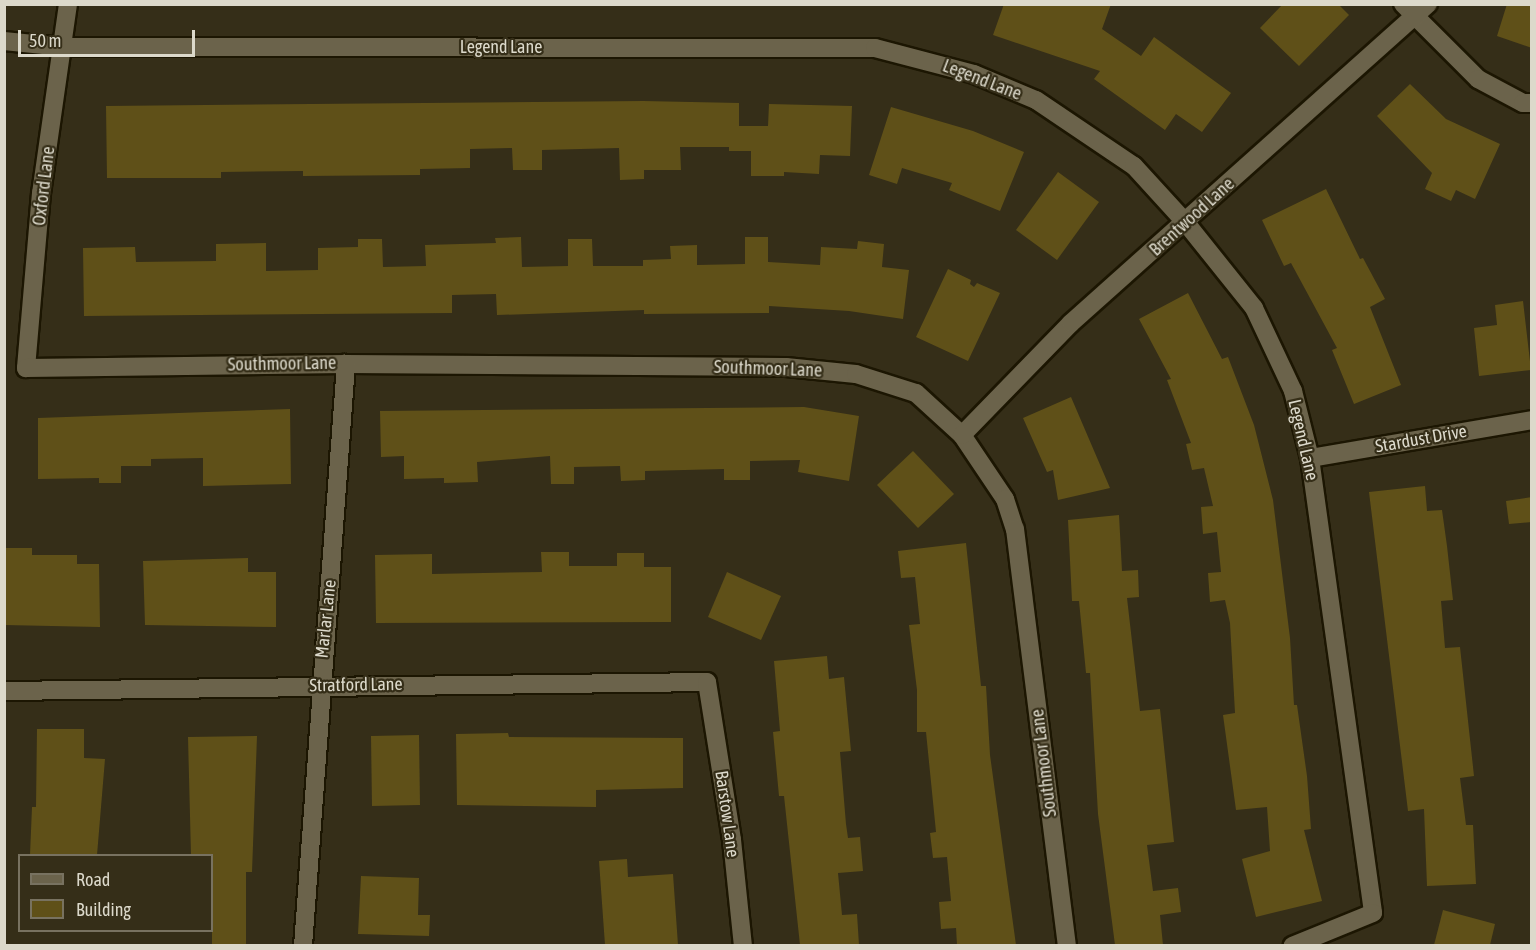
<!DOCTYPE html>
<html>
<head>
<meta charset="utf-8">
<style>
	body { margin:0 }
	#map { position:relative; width:1536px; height:950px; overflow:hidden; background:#352e18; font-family:"Asap Condensed",sans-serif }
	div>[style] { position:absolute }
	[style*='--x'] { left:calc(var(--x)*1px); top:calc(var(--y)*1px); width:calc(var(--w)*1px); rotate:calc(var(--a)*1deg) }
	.building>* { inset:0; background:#5f5018 }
	.roads { filter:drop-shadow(2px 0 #1c1602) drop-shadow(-2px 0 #1c1602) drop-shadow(0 2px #1c1602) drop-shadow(0 -2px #1c1602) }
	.street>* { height:18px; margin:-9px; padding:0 9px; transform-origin:9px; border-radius:9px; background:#6b634b }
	span { translate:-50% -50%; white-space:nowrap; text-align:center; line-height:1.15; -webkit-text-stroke:4.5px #352e18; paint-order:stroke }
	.street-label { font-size:18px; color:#dcd9cb }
	.frame { position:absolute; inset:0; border:6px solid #dcd9cb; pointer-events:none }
	.legend { position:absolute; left:18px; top:854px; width:195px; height:78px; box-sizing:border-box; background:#352e18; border:2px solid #787260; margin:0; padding:8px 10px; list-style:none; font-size:18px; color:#dcd9cb }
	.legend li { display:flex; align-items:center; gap:12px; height:30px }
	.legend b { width:30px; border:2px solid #787260 }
	.scale { position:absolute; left:18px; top:30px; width:177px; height:27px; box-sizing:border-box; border:3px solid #dcd9cb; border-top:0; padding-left:8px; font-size:18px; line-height:21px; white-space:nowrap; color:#dcd9cb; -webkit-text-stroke:4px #352e18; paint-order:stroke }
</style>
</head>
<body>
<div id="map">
	<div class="building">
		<div style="clip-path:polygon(1004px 4px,1111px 4px,1102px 29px,1141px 56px,1154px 37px,1231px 93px,1202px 132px,1176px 114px,1165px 130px,1094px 79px,1100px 71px,993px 35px)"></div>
		<div style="clip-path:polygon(1283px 4px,1338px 4px,1349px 15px,1299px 66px,1260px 28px)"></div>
		<div style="clip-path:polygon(1507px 4px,1532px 4px,1532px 48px,1497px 36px)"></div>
		<div style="clip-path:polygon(1410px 84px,1446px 119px,1500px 144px,1475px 199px,1456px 190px,1451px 201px,1425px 189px,1432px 173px,1377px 116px)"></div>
		<div style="clip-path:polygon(643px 101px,739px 103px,739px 126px,768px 126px,769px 104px,852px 106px,850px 156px,820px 155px,819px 174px,784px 172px,784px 176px,751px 176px,751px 151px,729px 151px,729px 147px,680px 147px,681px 170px,644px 170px,644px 179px,620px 180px,619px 148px,542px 150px,542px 170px,513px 170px,512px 148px,470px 149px,470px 168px,420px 169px,420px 175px,303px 176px,303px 171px,221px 172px,221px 178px,107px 178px,106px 106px)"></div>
		<div style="clip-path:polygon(891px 107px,973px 131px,1024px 152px,1000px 211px,949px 190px,952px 183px,902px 168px,897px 184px,869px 175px)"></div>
		<div style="clip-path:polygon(1058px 172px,1099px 202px,1057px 260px,1016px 230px)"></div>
		<div style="clip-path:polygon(1326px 189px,1360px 259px,1363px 258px,1385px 299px,1370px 307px,1401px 385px,1354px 404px,1332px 350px,1337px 348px,1291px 263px,1284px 266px,1262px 220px)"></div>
		<div style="clip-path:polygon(521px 237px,522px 267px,568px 266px,568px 239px,592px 239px,593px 266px,643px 266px,643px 260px,671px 259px,670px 246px,697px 245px,697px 265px,745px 264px,745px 237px,768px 237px,768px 262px,820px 265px,821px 247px,857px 249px,858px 241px,884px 244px,882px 267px,909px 270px,903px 319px,849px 311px,769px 306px,769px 313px,644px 314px,644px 310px,497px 315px,496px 294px,452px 295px,452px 313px,84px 316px,83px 248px,135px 247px,136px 262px,216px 261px,216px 244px,266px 243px,266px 271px,318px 270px,318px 248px,358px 247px,358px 239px,382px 239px,383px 267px,426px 266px,425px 245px,496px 243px,495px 238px)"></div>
		<div style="clip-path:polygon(948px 269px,971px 280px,970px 284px,974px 287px,977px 283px,1000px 293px,968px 361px,916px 337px)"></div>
		<div style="clip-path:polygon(1188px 293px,1222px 359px,1228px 357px,1254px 425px,1273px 500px,1290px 638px,1294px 705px,1297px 705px,1307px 776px,1311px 829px,1304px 830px,1322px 901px,1256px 917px,1242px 859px,1270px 851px,1267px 807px,1236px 810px,1223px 715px,1235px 713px,1230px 623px,1225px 600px,1210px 602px,1208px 573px,1221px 572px,1217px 532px,1203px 534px,1201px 507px,1213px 506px,1204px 468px,1192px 470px,1186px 444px,1191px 443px,1167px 380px,1171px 379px,1139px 319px)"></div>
		<div style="clip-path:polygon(1523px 301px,1531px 370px,1479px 376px,1474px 328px,1497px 325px,1495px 305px)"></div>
		<div style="clip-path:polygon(1071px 397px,1110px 488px,1058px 500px,1053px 470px,1047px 472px,1023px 418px)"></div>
		<div style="clip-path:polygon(804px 407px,859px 416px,849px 481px,798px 472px,800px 460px,750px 461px,750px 480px,724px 480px,724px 469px,645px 471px,645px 480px,621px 481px,620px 466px,574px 467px,574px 484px,551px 484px,550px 456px,477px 462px,478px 482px,444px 483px,444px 478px,404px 479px,404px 456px,381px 457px,380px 411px)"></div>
		<div style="clip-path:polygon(290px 409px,291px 484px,203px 486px,203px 458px,151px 459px,151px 466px,121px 466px,121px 483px,99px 483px,99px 478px,38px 479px,38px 418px)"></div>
		<div style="clip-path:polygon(913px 451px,954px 494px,918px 528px,877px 485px)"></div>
		<div style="clip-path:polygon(1425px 486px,1427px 511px,1442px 510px,1447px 546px,1453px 600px,1441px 601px,1445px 648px,1460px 647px,1474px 776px,1460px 778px,1466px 825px,1473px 825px,1476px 884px,1427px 886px,1424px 809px,1408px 811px,1369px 492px)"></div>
		<div style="clip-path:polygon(1532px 497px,1532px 522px,1509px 524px,1506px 501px)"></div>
		<div style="clip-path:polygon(1119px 515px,1122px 571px,1138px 570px,1139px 597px,1127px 598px,1140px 711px,1160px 709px,1174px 842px,1147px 845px,1153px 891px,1178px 888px,1181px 912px,1160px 915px,1163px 945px,1115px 945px,1098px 814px,1090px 673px,1086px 673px,1079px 601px,1072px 601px,1068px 520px)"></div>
		<div style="clip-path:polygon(966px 543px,981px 686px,986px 686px,990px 755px,1016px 945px,957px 945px,956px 928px,941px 929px,939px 902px,951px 901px,947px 857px,933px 858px,930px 833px,936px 832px,926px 732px,917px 732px,917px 690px,909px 625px,920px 624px,915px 577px,901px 578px,898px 551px)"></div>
		<div style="clip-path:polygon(4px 548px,32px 548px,32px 555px,77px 555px,77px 564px,99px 564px,100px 627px,4px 625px)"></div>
		<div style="clip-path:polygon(541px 552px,569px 552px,569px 566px,617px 566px,617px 553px,644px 553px,644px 567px,671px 567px,671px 622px,376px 623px,375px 555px,432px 554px,432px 574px,542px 572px)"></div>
		<div style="clip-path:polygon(248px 558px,248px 572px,276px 572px,276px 627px,145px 625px,143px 561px)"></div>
		<div style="clip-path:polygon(727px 572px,781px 596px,761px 640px,708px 617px)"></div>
		<div style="clip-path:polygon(827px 656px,829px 679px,844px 677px,851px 751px,840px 752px,846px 824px,848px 838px,860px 837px,863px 871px,838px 873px,842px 915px,857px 914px,859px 945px,800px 945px,784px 796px,779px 796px,773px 732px,780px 731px,774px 661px)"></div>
		<div style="clip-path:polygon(37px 729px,84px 729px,84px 758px,105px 759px,97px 855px,30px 855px,32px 807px,36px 807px)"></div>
		<div style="clip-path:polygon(508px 733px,509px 737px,683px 738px,683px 788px,596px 790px,596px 807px,457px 805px,456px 734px)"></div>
		<div style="clip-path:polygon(419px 735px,420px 805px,372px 806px,371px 736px)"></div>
		<div style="clip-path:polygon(257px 736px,252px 872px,246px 872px,246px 945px,212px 945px,212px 855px,191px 855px,188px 737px)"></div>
		<div style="clip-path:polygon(627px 859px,628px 877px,673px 874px,678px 945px,605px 945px,599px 861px)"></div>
		<div style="clip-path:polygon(361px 876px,419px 878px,418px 915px,430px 915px,429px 936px,358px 934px)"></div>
		<div style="clip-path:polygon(1443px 910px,1495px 924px,1490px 945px,1434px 945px)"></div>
	</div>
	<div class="roads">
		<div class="street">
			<div style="--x:68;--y:4;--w:191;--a:98.1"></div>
			<div style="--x:41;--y:193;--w:176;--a:94.9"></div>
			<div style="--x:26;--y:368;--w:320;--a:-0.7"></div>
			<div style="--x:346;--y:364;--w:440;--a:0.4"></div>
			<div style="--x:786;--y:367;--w:70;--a:5.7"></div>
			<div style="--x:856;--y:374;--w:63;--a:17.6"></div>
			<div style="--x:916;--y:393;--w:62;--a:42.4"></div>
			<div style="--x:962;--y:435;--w:77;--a:56.1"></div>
			<div style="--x:1005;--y:499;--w:32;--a:72"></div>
			<div style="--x:1015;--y:529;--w:420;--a:82.9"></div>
			<div style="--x:1403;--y:4;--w:106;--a:45"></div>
			<div style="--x:1478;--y:79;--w:51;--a:28.1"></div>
			<div style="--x:1523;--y:103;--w:9;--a:0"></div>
			<div style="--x:4;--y:41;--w:59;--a:5.8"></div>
			<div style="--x:63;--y:47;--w:812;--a:0.07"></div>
			<div style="--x:875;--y:48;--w:102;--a:14.7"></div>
			<div style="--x:974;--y:74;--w:67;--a:22.8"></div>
			<div style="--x:1036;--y:100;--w:118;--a:34"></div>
			<div style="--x:1134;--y:166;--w:77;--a:47.6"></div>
			<div style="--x:1186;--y:223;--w:109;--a:51.3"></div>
			<div style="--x:1254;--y:308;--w:92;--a:64.8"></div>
			<div style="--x:1293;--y:391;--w:69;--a:75.8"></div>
			<div style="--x:1310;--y:458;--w:459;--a:82.1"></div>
			<div style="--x:1373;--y:913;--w:87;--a:157.8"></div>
			<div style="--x:962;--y:435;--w:156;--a:-45.8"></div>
			<div style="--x:1071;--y:323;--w:479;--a:-41.8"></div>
			<div style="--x:1310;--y:458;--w:225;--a:-9.7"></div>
			<div style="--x:4;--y:691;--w:703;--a:-0.73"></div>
			<div style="--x:707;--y:682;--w:160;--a:81"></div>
			<div style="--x:732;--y:840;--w:107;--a:84.1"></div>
			<div style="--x:303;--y:946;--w:584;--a:-85.77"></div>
		</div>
	</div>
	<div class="street-label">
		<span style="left:501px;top:47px">Legend Lane</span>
		<span style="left:982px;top:80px;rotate:21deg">Legend Lane</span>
		<span style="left:44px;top:186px;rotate:-83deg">Oxford Lane</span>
		<span style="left:1192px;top:217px;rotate:-42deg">Brentwood Lane</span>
		<span style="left:282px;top:364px;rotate:-1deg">Southmoor Lane</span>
		<span style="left:768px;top:369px;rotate:2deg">Southmoor Lane</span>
		<span style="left:1421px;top:439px;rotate:-10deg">Stardust Drive</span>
		<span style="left:1303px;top:440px;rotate:77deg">Legend Lane</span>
		<span style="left:326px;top:619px;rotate:-84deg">Marlar Lane</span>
		<span style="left:356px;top:685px;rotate:-1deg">Stratford Lane</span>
		<span style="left:1044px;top:763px;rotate:-97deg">Southmoor Lane</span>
		<span style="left:727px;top:814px;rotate:82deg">Barstow Lane</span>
	</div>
	<div class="frame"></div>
	<ul class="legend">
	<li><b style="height:8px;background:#6b634b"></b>Road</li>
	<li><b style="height:16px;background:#5f5018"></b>Building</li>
	</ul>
	<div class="scale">50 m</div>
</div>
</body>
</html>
